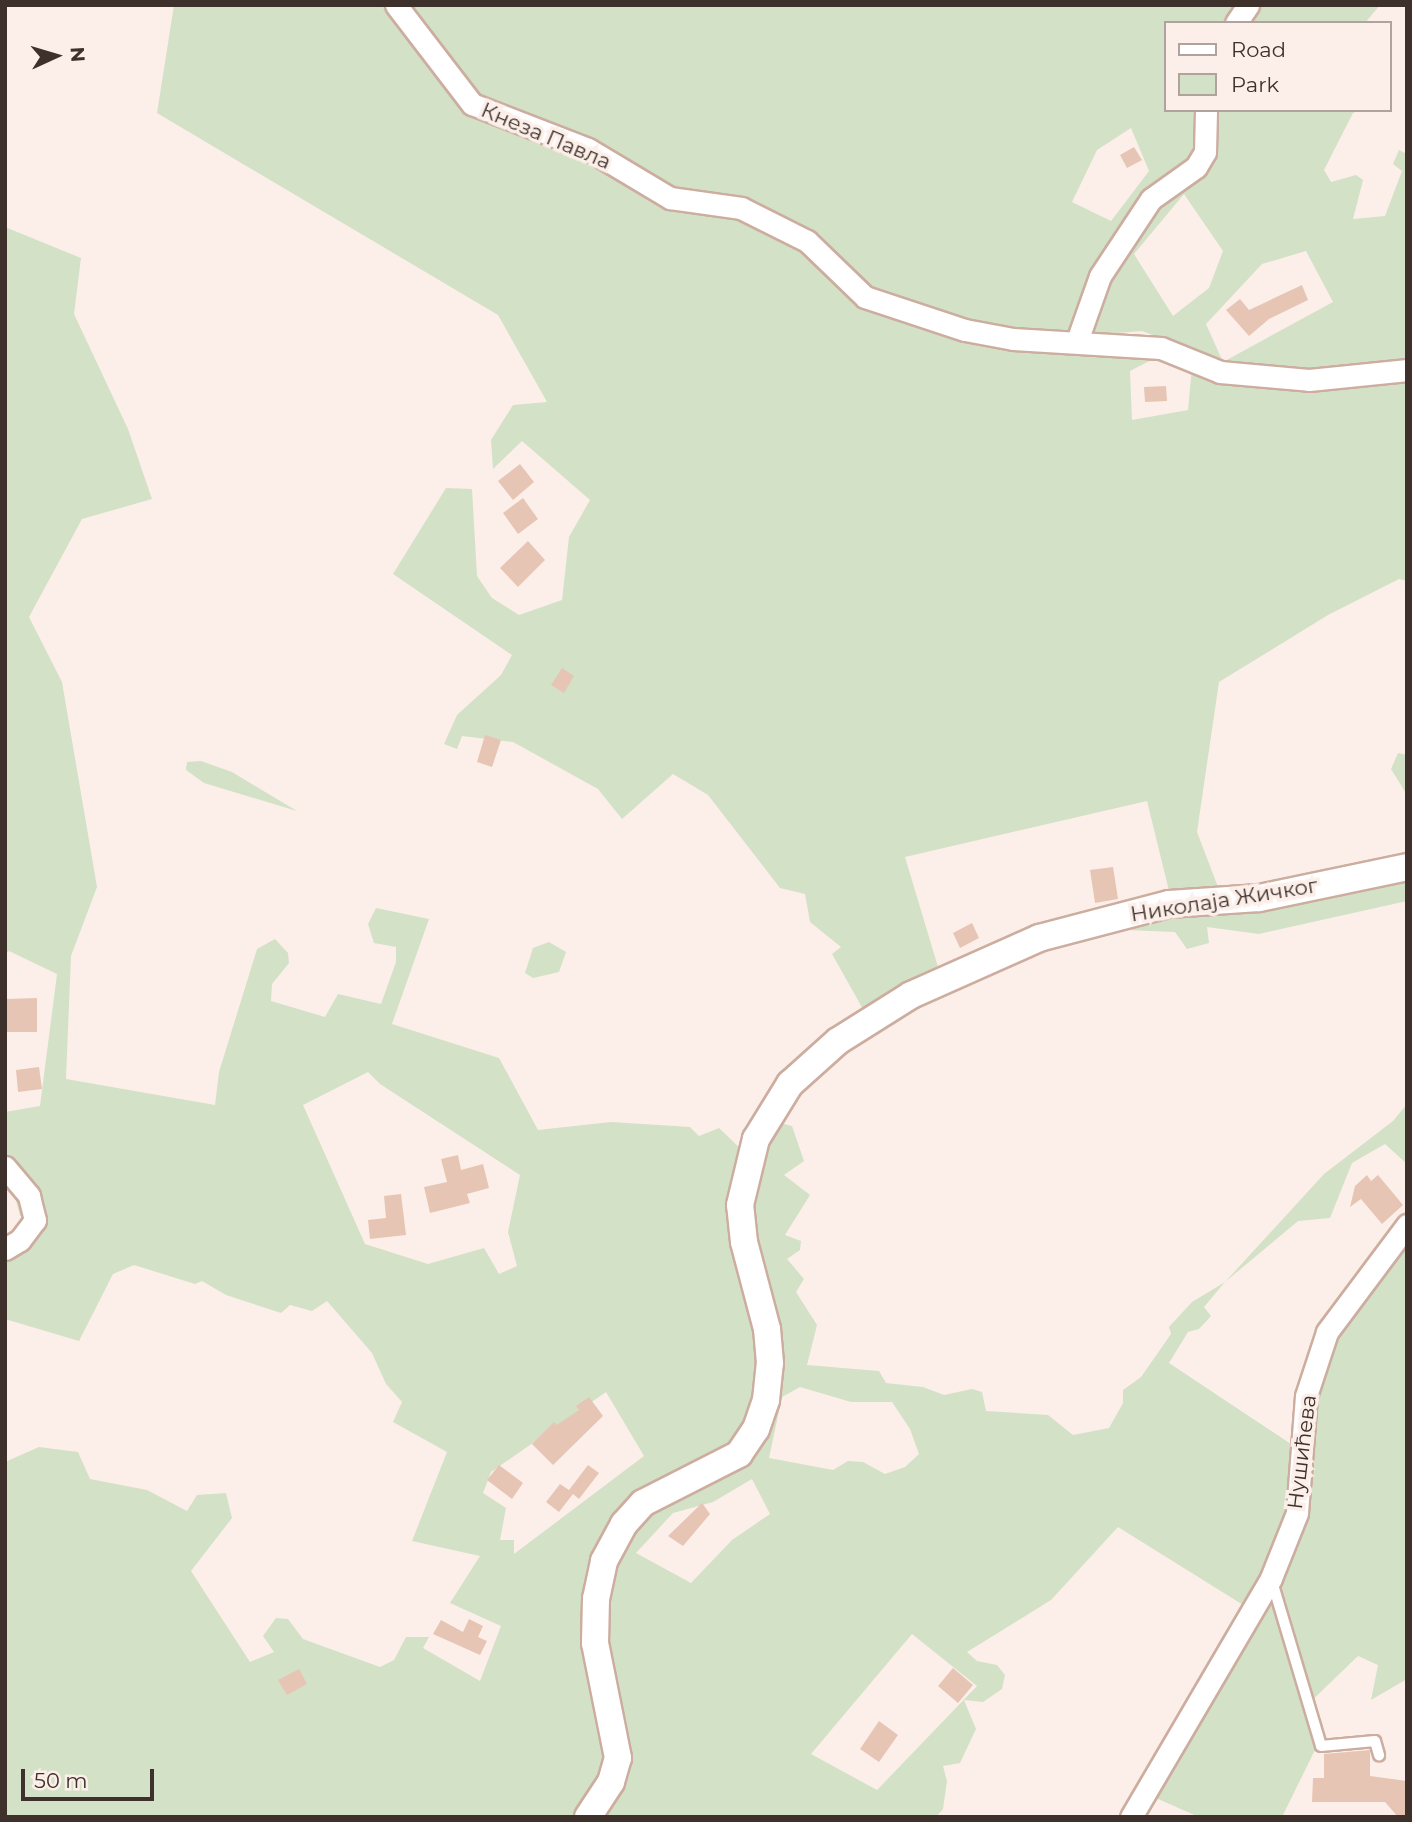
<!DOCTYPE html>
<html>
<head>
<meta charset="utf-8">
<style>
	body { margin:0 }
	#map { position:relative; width:1412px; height:1822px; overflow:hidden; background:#fcefe9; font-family:Montserrat,sans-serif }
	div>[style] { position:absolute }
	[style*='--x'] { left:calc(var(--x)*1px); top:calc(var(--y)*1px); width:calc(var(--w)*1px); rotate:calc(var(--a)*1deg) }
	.green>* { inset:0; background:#d3e1c7 }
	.building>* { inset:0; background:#e6c5b4 }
	.roads { filter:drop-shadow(2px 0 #ccad9f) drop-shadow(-2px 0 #ccad9f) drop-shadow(0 2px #ccad9f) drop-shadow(0 -2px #ccad9f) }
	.service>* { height:10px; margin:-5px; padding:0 5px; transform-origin:5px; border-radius:5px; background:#fff }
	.minor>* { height:21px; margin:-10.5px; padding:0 10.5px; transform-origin:10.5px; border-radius:10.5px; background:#fff }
	.tertiary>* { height:26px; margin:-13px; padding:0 13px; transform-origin:13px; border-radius:13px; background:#fff }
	span { translate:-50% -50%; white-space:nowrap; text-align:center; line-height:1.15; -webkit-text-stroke:7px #fcefe9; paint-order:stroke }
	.street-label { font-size:21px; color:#3e312b }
	.frame { position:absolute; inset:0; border:7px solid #3e312b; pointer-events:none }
	.legend { position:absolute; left:1164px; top:21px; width:228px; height:91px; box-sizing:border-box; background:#fcefe9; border:2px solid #b0a39d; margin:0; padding:9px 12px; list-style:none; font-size:21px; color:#3e312b }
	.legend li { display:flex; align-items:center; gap:14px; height:35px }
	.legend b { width:35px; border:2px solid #b0a39d }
	.north { position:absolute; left:21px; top:21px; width:70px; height:70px; -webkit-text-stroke:5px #fcefe9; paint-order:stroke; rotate:86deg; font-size:19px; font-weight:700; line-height:28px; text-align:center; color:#3e312b }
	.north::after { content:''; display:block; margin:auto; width:24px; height:32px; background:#3e312b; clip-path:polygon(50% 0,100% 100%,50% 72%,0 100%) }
	.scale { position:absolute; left:21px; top:1769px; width:133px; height:32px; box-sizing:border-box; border:4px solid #3e312b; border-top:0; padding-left:9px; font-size:21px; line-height:24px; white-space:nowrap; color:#3e312b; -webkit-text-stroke:5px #fcefe9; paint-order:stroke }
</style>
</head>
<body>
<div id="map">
	<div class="green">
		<div style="clip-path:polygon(evenodd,174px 5px,1380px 5px,1365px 23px,1165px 23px,1165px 110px,1360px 110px,1353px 113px,1324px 170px,1331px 182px,1356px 175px,1363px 180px,1353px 219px,1385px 216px,1402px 171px,1393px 164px,1399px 150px,1407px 154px,1407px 581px,1399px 579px,1328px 615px,1219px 682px,1197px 832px,1218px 887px,1169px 891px,1147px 801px,905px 857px,938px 967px,864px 1011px,832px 954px,841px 947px,810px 922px,805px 894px,780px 888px,708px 795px,673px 774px,622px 819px,598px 789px,513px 742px,462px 736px,457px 749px,444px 744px,457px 715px,501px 675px,512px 655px,393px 574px,446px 488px,472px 489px,477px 576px,492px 598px,519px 615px,562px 600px,569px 537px,590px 500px,522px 441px,493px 469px,491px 440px,513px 405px,547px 402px,498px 315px,157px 113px,174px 5px,1131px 128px,1149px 171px,1111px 221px,1072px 202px,1097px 150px,1131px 128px,174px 5px,1184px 194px,1223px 251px,1209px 288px,1173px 316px,1134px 254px,1184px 194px,174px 5px,1306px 251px,1333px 302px,1223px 362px,1206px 324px,1262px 264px,1306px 251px,174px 5px,1142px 331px,1224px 362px,1192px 367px,1188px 410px,1132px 420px,1130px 371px,1163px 354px,1103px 334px,1142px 331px)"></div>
		<div style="clip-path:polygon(evenodd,5px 227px,81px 258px,74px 314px,128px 429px,152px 499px,82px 519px,29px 617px,62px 682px,97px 887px,71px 956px,66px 1079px,215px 1105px,219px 1072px,257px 949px,275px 939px,288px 953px,289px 963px,272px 984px,271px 1001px,325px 1017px,338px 994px,381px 1004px,396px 962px,396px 947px,374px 943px,368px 924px,376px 908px,429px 919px,392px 1024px,499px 1058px,538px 1130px,611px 1122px,690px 1127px,699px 1136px,719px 1128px,743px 1151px,729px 1220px,765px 1353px,763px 1393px,753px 1425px,733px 1453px,637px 1496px,607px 1537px,620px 1539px,673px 1491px,719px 1478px,742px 1462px,765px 1432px,780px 1371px,778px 1332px,750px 1232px,748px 1195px,754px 1157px,773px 1121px,792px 1126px,804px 1161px,784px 1175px,810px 1195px,785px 1235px,801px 1241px,800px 1250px,787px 1259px,804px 1279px,796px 1292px,817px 1325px,807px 1365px,879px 1371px,886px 1383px,923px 1387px,944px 1395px,972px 1389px,982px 1392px,986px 1411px,1048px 1415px,1073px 1435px,1109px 1428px,1123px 1403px,1123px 1390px,1141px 1377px,1171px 1334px,1169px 1327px,1192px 1302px,1225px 1282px,1324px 1174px,1393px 1121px,1407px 1104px,1407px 1164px,1385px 1144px,1352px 1163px,1330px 1218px,1298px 1221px,1225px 1282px,1204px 1307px,1211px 1316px,1199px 1329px,1188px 1332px,1169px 1363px,1297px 1448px,1322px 1329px,1407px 1216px,1407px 1679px,1371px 1700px,1378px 1665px,1358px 1656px,1304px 1708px,1316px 1748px,1282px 1817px,1199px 1817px,1149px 1795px,1265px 1595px,1268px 1596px,1259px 1588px,1248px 1608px,1118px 1527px,1051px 1600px,967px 1652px,977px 1661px,997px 1665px,1005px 1675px,1002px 1689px,983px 1702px,964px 1700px,976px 1729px,960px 1763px,943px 1766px,947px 1781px,943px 1809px,936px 1817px,5px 1817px,5px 1462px,39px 1447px,78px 1452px,90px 1479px,147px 1490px,187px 1511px,197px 1495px,226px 1493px,232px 1518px,191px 1571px,250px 1662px,274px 1652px,263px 1636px,276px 1618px,288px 1619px,303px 1639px,380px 1667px,394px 1660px,406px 1637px,429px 1637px,423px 1648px,480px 1681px,501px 1626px,450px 1603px,480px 1556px,412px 1541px,447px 1452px,393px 1422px,402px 1402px,386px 1384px,372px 1353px,327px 1301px,312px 1311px,290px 1305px,281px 1313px,226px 1295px,202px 1281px,195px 1284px,134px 1265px,113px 1274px,79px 1341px,5px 1319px,5px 1257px,18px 1249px,18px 1233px,26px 1216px,20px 1216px,5px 1159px,5px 1112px,40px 1106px,57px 974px,9px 951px,5px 954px,5px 227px,368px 1072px,380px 1084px,520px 1175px,508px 1232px,517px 1266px,499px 1274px,484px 1248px,428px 1264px,365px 1244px,303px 1105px,368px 1072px,5px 227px,800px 1387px,851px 1402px,892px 1402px,910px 1429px,919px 1454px,905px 1467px,885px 1474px,863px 1462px,848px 1461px,833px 1470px,769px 1458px,782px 1397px,800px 1387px,5px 227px,606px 1392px,644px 1456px,514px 1554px,514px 1540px,500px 1540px,506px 1508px,483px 1493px,491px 1472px,606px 1392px,5px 227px,752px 1479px,770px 1514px,732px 1540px,691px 1583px,636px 1553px,673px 1513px,713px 1502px,752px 1479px,5px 227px,912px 1634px,977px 1686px,877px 1790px,811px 1754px,912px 1634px)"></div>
		<div style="clip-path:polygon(1398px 753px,1407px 755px,1407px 795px,1391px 769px)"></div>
		<div style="clip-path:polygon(201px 761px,232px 772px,297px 811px,204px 783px,186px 770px,187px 762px)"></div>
		<div style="clip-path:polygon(1407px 860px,1407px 901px,1259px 934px,1207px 927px,1209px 943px,1187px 949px,1175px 932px,1102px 929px)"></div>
		<div style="clip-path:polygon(549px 942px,566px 952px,559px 972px,533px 978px,525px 973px,533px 948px)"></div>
	</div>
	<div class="building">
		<div style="clip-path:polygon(1134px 147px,1142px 160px,1127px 168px,1120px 155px)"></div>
		<div style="clip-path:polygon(1302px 285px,1308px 300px,1269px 319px,1249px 336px,1226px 310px,1240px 299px,1249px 310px)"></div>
		<div style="clip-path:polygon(1166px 386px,1167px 401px,1145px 402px,1144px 387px)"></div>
		<div style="clip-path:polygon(520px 464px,534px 482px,513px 500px,498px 481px)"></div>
		<div style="clip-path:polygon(523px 498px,538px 519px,518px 534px,503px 513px)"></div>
		<div style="clip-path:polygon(528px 541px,545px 560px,518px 587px,500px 568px)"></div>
		<div style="clip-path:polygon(562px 668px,574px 676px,564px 693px,551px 685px)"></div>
		<div style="clip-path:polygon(485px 735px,501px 740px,492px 767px,477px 762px)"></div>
		<div style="clip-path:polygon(1113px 867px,1118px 899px,1095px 903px,1090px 870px)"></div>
		<div style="clip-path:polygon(972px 923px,979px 938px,960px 948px,953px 933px)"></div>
		<div style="clip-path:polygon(37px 998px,37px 1032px,6px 1032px,6px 999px)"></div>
		<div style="clip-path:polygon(39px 1067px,42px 1089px,18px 1092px,16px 1070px)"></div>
		<div style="clip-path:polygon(458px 1155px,461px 1170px,483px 1164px,489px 1188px,467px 1194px,470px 1203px,430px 1213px,424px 1187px,447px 1182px,441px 1159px)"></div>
		<div style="clip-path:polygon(1367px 1175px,1371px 1181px,1378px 1175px,1403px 1205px,1382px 1224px,1361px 1199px,1350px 1207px,1355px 1186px)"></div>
		<div style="clip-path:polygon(401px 1194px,406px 1235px,370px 1239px,368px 1220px,386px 1218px,384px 1196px)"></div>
		<div style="clip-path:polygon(589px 1397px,603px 1416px,553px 1465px,532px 1444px,554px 1422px,557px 1425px,579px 1410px,576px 1406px)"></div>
		<div style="clip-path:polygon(499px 1465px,523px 1483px,512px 1499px,487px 1480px)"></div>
		<div style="clip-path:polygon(588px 1465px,599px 1473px,579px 1499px,573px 1494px,559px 1512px,546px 1502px,560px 1484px,569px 1490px)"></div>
		<div style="clip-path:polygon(702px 1503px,710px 1514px,683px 1546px,668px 1536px)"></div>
		<div style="clip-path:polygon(469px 1619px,483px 1626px,478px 1637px,487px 1641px,480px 1655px,433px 1634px,441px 1620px,463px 1632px)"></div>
		<div style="clip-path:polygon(953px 1668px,973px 1685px,958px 1703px,938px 1686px)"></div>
		<div style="clip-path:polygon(299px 1669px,307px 1684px,287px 1695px,278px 1680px)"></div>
		<div style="clip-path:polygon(879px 1721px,898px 1735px,879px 1762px,860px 1749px)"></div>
		<div style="clip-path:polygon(1370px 1750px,1370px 1776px,1407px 1781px,1407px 1817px,1398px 1817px,1385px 1802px,1312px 1802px,1313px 1778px,1324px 1778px,1324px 1754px)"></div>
	</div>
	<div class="roads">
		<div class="service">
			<div style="--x:1271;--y:1578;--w:175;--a:73.4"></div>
			<div style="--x:1321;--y:1746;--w:54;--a:-5.3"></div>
			<div style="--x:1375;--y:1741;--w:15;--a:74"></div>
		</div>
		<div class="minor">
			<div style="--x:396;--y:5;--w:125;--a:52.5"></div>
			<div style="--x:472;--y:104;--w:124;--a:21.2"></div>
			<div style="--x:588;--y:149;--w:96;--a:30.9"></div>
			<div style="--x:670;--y:198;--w:72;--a:8"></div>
			<div style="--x:741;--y:208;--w:74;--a:26.6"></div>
			<div style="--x:807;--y:241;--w:81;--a:44"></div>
			<div style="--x:865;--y:297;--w:105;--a:18.3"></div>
			<div style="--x:965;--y:330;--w:49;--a:10.6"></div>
			<div style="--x:1013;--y:339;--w:148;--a:3.5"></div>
			<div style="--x:1161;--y:348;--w:64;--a:22.1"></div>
			<div style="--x:1220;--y:372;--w:89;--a:5.1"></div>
			<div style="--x:1309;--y:380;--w:99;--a:-5.8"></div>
			<div style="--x:1236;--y:23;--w:22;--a:-56"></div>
			<div style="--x:1077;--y:341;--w:69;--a:-70.5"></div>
			<div style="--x:1100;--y:276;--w:92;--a:-56.5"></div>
			<div style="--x:1151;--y:199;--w:55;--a:-35.4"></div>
			<div style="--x:1196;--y:167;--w:17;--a:-59"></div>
			<div style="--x:1205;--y:152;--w:42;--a:-88.6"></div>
			<div style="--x:5;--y:1167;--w:38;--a:50"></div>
			<div style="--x:29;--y:1196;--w:25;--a:76"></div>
			<div style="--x:35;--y:1220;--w:25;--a:127"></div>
			<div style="--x:20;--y:1240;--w:17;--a:149"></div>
			<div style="--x:1131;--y:1817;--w:277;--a:-59.6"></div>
			<div style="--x:1271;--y:1578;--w:70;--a:-68.2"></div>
			<div style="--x:1297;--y:1513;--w:117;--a:-85.6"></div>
			<div style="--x:1306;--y:1396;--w:67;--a:-71.8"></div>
			<div style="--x:1327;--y:1332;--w:134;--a:-53.2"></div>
		</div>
		<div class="tertiary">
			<div style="--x:588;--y:1817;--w:42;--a:-56.7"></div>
			<div style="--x:611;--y:1782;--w:25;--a:-74"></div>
			<div style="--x:618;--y:1758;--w:117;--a:-101.3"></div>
			<div style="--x:595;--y:1643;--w:44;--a:-88.7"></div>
			<div style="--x:596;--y:1599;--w:39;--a:-78"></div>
			<div style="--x:604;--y:1561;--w:42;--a:-61.6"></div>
			<div style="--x:624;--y:1524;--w:28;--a:-48"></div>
			<div style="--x:643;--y:1503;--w:108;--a:-27"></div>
			<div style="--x:739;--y:1454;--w:30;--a:-56"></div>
			<div style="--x:756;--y:1429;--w:31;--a:-71"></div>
			<div style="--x:766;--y:1400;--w:37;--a:-84"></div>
			<div style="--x:770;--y:1363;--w:34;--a:-95"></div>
			<div style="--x:767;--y:1329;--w:90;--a:-104.8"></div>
			<div style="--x:744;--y:1242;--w:37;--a:-96"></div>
			<div style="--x:740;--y:1205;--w:68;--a:-76.4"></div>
			<div style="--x:756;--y:1139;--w:65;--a:-58.3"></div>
			<div style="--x:790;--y:1084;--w:64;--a:-41.9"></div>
			<div style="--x:838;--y:1041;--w:86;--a:-32.2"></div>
			<div style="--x:911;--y:995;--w:140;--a:-24"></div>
			<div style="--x:1039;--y:938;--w:134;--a:-14.7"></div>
			<div style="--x:1169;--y:904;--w:90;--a:-3.8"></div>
			<div style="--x:1259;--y:898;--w:151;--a:-11.8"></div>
		</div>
	</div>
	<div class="street-label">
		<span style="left:546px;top:136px;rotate:23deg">Кнеза Павла</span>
		<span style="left:1224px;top:900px;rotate:-9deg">Николаја Жичког</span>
		<span style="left:1302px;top:1452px;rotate:-83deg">Нушићева</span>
	</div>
	<div class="frame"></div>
	<ul class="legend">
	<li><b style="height:9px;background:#fff"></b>Road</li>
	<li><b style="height:19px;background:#d3e1c7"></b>Park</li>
	</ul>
	<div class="north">N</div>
	<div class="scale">50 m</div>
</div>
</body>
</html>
